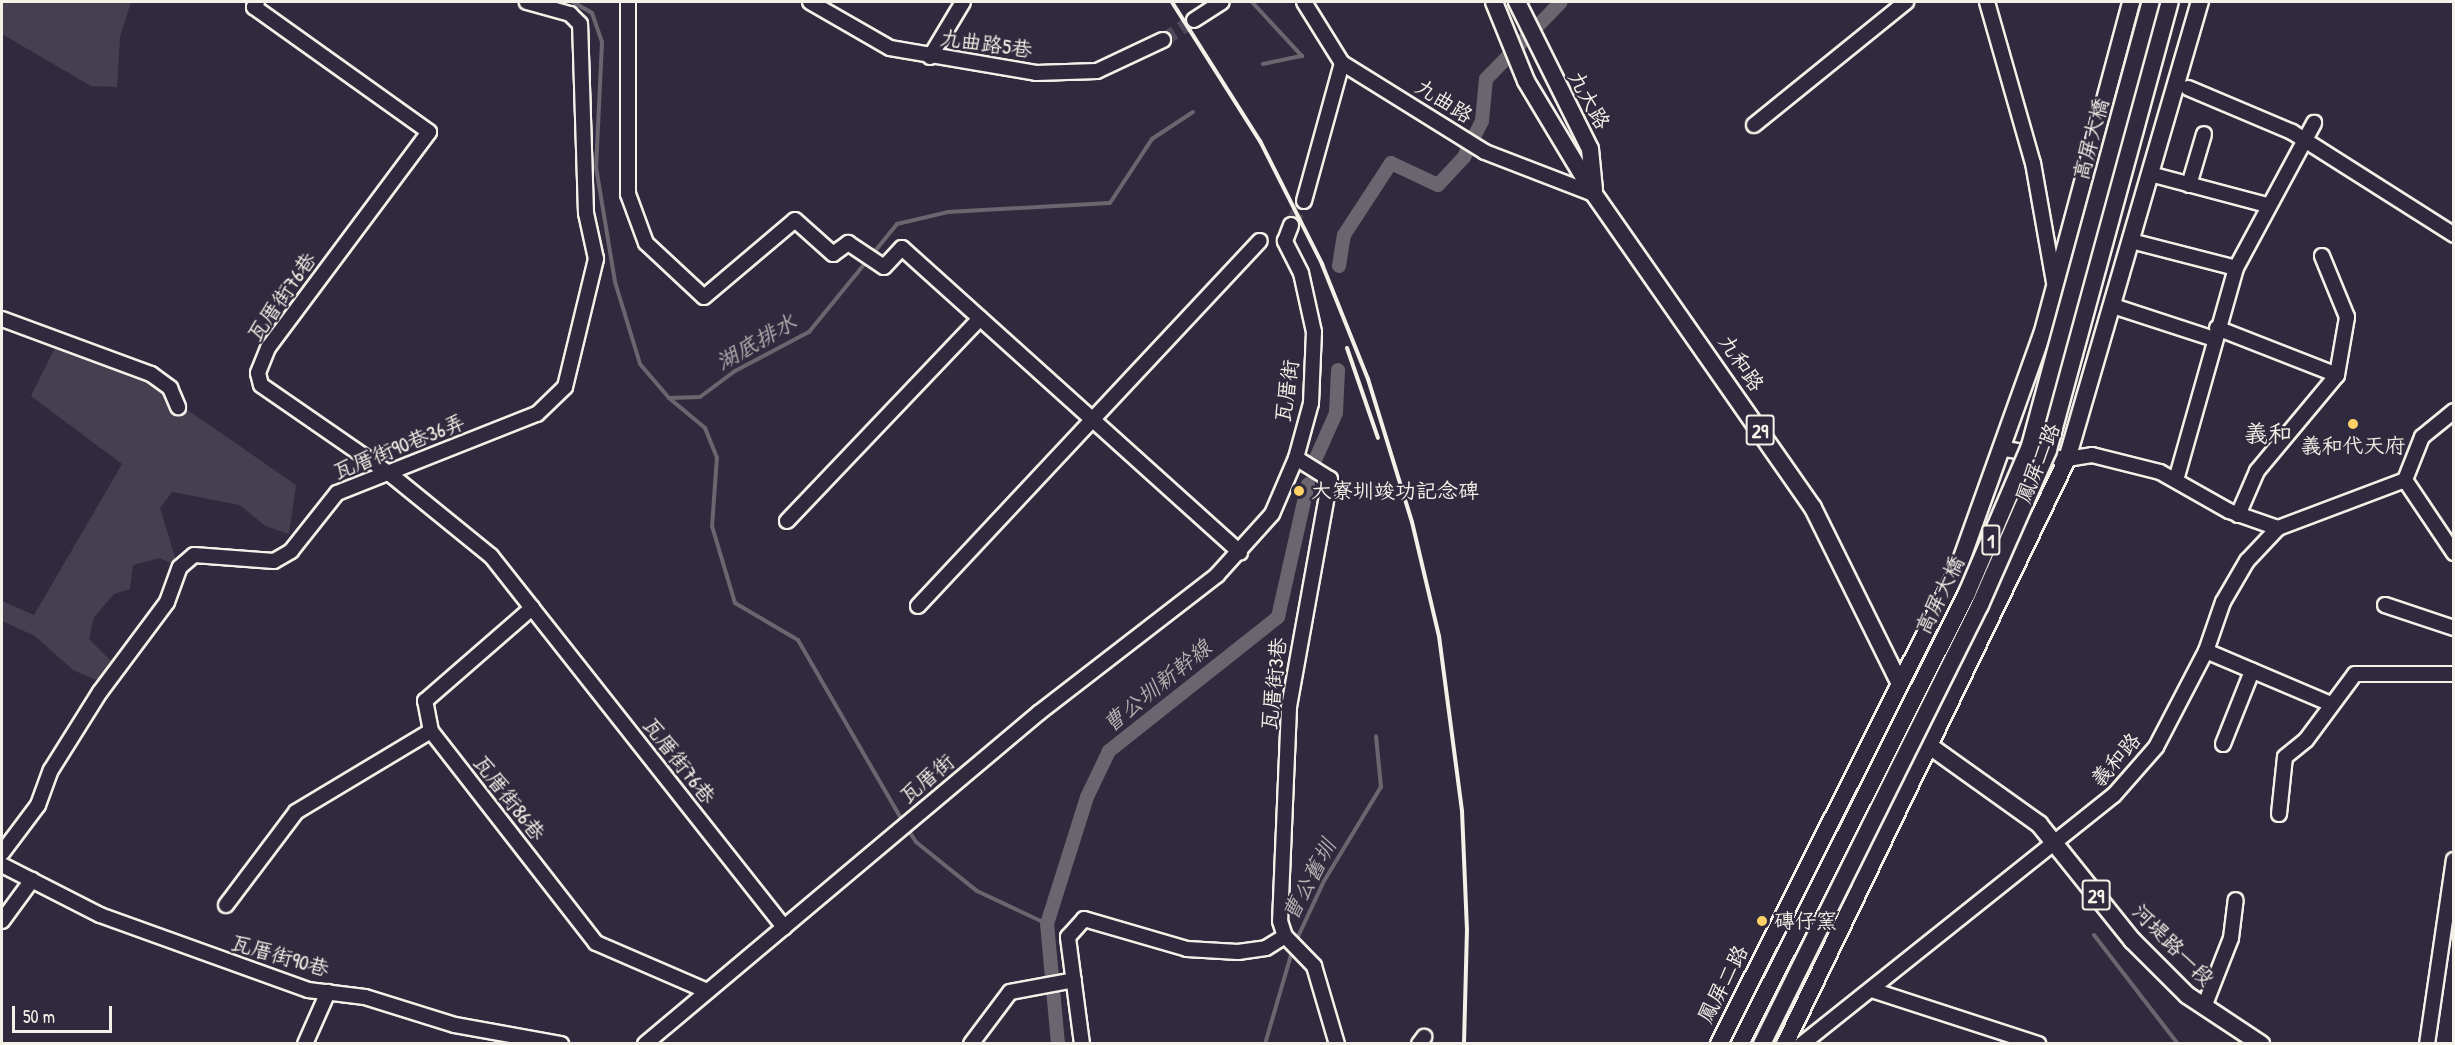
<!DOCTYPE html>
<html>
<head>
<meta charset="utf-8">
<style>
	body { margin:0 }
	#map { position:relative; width:2455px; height:1045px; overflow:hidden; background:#2f2a3d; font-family:"Patrick Hand","LXGW WenKai TC",sans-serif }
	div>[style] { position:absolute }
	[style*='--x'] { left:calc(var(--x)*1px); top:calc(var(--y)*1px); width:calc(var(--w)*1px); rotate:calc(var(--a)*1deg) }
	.green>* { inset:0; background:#454050 }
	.stream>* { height:4px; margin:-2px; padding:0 2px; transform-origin:2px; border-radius:2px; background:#6a6670 }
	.canal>* { height:14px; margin:-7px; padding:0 7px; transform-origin:7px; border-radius:7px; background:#6a6670 }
	.minor-tunnel>* { height:14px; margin-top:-7px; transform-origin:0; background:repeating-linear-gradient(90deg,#4d4857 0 14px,transparent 0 21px) }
	.roads { filter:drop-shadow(2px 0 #f4f1e8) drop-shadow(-2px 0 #f4f1e8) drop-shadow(0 2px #f4f1e8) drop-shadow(0 -2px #f4f1e8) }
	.minor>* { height:14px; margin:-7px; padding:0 7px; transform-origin:7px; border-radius:7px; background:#2f2a3d }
	.major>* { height:16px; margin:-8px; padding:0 8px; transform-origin:8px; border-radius:8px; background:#2f2a3d }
	.rail>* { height:4px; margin:-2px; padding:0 2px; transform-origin:2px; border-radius:2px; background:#f4f1e8 }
	.bridges { filter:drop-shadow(2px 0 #f4f1e8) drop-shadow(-2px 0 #f4f1e8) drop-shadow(0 2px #f4f1e8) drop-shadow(0 -2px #f4f1e8) }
	.major-bridge>* { height:16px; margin:-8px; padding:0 8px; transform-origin:8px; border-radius:8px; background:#2f2a3d }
	.dots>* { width:16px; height:16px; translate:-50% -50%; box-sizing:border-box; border:3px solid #2f2a3d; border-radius:50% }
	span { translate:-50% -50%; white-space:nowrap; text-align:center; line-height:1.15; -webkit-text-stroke:4.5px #2f2a3d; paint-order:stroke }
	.shield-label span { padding:2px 4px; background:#2f2a3d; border:2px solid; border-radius:4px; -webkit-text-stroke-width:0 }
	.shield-label { font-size:20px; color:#f4f1e8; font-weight:700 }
	.street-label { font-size:21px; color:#f4f1e8 }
	.poi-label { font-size:21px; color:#f4f1e8 }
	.left { translate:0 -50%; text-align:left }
	.water-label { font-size:22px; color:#b6b2b2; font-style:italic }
	.quarter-label { font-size:24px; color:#f4f1e8 }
	.frame { position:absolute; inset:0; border:3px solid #f4f1e8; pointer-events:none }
	.scale { position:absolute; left:12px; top:1006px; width:100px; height:27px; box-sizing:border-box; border:3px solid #f4f1e8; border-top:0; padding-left:8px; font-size:18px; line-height:21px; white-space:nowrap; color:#f4f1e8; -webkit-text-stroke:4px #2f2a3d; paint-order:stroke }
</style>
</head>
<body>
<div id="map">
	<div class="green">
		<div style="clip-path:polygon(2px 2px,131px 2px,120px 37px,117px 87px,91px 86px,2px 34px)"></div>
		<div style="clip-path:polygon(57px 344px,108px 355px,296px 485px,289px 534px,265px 526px,240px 505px,172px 492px,160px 508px,178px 567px,160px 558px,133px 565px,130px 589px,114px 594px,94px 617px,89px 639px,115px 665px,96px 680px,73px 670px,35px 636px,2px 621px,2px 601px,34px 615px,122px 464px,31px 396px)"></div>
	</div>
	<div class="stream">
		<div style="--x:573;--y:2;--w:22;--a:30"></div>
		<div style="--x:592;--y:13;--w:31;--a:71"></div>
		<div style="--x:602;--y:42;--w:125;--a:92.7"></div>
		<div style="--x:596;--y:167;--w:117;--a:80.6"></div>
		<div style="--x:615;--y:282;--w:86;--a:73"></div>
		<div style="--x:640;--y:364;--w:45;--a:49.5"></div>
		<div style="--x:669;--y:398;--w:31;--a:-2"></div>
		<div style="--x:700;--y:397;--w:44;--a:-36.6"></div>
		<div style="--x:735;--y:371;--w:84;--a:-27.8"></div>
		<div style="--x:809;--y:332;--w:139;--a:-50.8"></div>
		<div style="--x:897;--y:224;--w:52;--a:-13.2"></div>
		<div style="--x:948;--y:212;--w:162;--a:-3.2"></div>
		<div style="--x:1110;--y:203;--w:77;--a:-56.7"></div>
		<div style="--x:1152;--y:139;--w:49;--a:-33.4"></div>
		<div style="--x:1252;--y:2;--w:74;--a:47.2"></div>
		<div style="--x:1263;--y:64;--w:40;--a:-12"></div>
		<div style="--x:669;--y:398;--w:47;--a:39.8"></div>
		<div style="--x:705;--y:428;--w:31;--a:68"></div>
		<div style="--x:717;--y:457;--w:69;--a:94.1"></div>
		<div style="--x:712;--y:526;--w:80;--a:73.4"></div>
		<div style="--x:735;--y:603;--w:73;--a:30.4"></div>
		<div style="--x:798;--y:640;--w:210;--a:60"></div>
		<div style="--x:907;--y:828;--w:17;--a:57"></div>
		<div style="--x:916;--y:842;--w:78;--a:38.8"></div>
		<div style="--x:977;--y:891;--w:77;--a:25.2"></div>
		<div style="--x:2094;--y:935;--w:138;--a:52.4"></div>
		<div style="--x:1296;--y:941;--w:66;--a:-65"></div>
		<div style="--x:1324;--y:881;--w:110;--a:-58.8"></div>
		<div style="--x:1381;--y:787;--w:51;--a:-95.6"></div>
		<div style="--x:1265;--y:1044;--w:100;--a:-73.7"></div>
	</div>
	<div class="canal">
		<div style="--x:1339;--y:266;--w:31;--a:-81"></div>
		<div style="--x:1344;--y:235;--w:86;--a:-56.9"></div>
		<div style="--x:1391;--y:163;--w:52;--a:25.1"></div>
		<div style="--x:1438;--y:185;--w:38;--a:-47"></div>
		<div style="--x:1464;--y:157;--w:40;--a:-63.4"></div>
		<div style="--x:1482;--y:121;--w:42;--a:-84.6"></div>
		<div style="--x:1486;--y:79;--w:107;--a:-45.8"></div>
		<div style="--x:1316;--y:458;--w:49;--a:-66"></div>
		<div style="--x:1336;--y:413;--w:43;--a:-87.3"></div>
		<div style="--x:1058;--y:1044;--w:121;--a:-95.2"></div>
		<div style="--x:1047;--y:924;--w:133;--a:-72.5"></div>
		<div style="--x:1087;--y:797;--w:51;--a:-64.4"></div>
		<div style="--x:1109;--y:751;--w:216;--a:-38.4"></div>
		<div style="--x:1278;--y:617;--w:136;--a:-77.3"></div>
	</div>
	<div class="minor-tunnel">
		<div style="--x:1163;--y:40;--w:37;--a:-33"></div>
		<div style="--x:1291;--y:225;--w:27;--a:-62"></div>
	</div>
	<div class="roads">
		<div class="minor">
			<div style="--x:257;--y:2;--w:6;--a:121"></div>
			<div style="--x:254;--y:7;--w:215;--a:35.5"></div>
			<div style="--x:429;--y:132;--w:269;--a:126.7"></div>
			<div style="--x:268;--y:348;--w:27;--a:112"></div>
			<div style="--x:258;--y:373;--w:12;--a:76"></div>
			<div style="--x:261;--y:385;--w:157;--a:34.6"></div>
			<div style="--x:390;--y:474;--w:130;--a:39.1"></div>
			<div style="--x:491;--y:556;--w:66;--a:51.7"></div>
			<div style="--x:628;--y:2;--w:192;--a:90"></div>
			<div style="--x:628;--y:194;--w:52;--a:69.8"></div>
			<div style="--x:646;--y:243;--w:79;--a:43"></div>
			<div style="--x:704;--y:297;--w:119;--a:-40.2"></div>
			<div style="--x:795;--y:220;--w:51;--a:41.8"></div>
			<div style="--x:833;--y:254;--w:19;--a:-36"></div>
			<div style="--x:848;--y:243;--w:43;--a:33.7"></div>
			<div style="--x:884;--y:267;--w:26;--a:-47"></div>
			<div style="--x:902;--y:248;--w:455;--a:42"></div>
			<div style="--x:810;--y:2;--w:92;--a:29.9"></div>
			<div style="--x:890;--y:48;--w:148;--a:9.7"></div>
			<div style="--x:1036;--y:73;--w:61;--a:-1.9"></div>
			<div style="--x:1097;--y:71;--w:73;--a:-25.2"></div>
			<div style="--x:1304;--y:2;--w:72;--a:58.1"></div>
			<div style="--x:1342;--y:63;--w:168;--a:31.9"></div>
			<div style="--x:1485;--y:152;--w:117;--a:21.1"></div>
			<div style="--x:1987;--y:2;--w:167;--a:74.1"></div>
			<div style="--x:2033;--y:163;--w:121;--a:80"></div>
			<div style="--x:1194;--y:20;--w:33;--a:-33"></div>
			<div style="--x:930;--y:57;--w:64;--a:-59"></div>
			<div style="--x:2188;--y:88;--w:113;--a:22.9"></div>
			<div style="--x:2292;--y:132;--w:192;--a:32.4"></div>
			<div style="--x:1754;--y:125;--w:196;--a:-39"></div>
			<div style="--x:2150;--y:174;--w:121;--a:14.8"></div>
			<div style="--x:2189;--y:185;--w:53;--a:-73.6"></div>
			<div style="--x:1304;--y:201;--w:143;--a:-74.6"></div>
			<div style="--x:2131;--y:241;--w:108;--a:14.4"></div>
			<div style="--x:2113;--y:306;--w:106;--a:18.1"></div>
			<div style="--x:2;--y:319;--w:159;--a:20.3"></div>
			<div style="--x:151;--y:374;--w:24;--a:36"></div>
			<div style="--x:170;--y:388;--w:21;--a:67"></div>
			<div style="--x:2217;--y:328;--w:129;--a:21.4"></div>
			<div style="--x:2454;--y:411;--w:41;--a:140.9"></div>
			<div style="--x:2422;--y:437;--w:46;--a:111.6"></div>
			<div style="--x:2405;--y:480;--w:88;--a:56.1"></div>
			<div style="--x:2005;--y:449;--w:63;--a:9.2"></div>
			<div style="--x:2067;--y:459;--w:25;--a:-9"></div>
			<div style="--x:2092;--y:455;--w:70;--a:14"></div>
			<div style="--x:2160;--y:472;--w:79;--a:29.5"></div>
			<div style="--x:2229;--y:511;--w:52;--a:19.1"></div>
			<div style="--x:1296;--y:458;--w:40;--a:32"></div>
			<div style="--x:1330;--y:479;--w:233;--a:100.2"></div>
			<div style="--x:1289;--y:708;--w:213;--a:92.4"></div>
			<div style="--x:1280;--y:921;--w:16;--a:72"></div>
			<div style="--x:1285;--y:936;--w:42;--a:46"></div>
			<div style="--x:1314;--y:966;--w:81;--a:73.6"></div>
			<div style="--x:2176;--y:480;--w:220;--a:-74.2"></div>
			<div style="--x:2236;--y:268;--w:165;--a:-61.7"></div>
			<div style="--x:2238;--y:515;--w:48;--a:-66.6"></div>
			<div style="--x:2257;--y:471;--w:125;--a:-50.2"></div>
			<div style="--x:2337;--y:375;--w:59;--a:-80.2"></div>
			<div style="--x:2347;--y:317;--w:66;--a:-112.3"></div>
			<div style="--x:787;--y:521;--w:280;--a:-46.4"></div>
			<div style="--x:2385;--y:605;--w:73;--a:18.4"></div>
			<div style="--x:918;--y:606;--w:500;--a:-46.9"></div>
			<div style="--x:2206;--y:651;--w:136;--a:23"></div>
			<div style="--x:2223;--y:744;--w:79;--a:-68.3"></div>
			<div style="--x:2279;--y:814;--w:57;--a:-84"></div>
			<div style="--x:2285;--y:757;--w:27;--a:-39"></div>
			<div style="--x:2306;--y:740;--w:82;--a:-53.4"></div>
			<div style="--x:2355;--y:674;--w:99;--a:0"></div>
			<div style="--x:2;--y:853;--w:60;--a:-53.1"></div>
			<div style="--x:38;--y:805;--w:37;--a:-70"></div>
			<div style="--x:51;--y:770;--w:92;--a:-57.9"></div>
			<div style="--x:100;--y:692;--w:112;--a:-53.3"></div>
			<div style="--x:167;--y:602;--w:37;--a:-70"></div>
			<div style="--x:180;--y:567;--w:18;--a:-41"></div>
			<div style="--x:194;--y:555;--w:80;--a:4.3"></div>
			<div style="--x:274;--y:561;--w:20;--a:-30"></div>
			<div style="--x:291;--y:551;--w:74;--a:-51.6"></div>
			<div style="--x:337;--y:493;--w:215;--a:-21.6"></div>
			<div style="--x:537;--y:414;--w:39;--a:-44"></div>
			<div style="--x:565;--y:387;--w:132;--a:-76.4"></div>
			<div style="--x:596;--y:259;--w:47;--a:-102.3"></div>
			<div style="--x:586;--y:213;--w:189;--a:-91.8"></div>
			<div style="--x:580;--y:24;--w:14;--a:-135"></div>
			<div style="--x:570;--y:14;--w:45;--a:-164.4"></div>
			<div style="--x:2;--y:865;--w:110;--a:27"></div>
			<div style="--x:100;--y:915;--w:221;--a:19.8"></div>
			<div style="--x:308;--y:990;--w:57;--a:7"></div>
			<div style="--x:365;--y:997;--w:94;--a:17.3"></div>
			<div style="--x:455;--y:1025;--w:108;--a:10.2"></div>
			<div style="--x:226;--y:905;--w:116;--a:-53"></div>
			<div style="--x:296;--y:812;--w:157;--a:-31"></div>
			<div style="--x:2;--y:921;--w:51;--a:-53.8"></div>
			<div style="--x:1872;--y:990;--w:175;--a:18"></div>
			<div style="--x:707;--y:991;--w:121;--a:-156.6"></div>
			<div style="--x:596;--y:943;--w:269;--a:-127.9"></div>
			<div style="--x:431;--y:731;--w:31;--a:-101"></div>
			<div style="--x:425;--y:701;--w:142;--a:-41"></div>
			<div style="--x:532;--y:608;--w:407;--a:51.7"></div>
			<div style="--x:2204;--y:1007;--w:74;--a:-68.6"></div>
			<div style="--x:2231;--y:938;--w:38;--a:-83"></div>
			<div style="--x:305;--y:1044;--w:57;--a:-66.1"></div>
			<div style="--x:645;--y:1044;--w:516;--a:-40.05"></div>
			<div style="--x:1040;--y:712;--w:224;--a:-37.7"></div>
			<div style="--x:1217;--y:575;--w:82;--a:-48"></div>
			<div style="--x:1272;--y:514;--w:61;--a:-66.8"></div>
			<div style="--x:1296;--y:458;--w:57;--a:-74.7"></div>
			<div style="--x:1311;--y:403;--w:71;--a:-87.6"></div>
			<div style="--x:1314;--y:332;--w:60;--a:-102.4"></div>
			<div style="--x:1301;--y:273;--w:36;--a:-117"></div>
			<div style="--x:1285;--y:241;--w:17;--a:-69"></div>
			<div style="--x:971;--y:1044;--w:65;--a:-53.1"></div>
			<div style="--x:1010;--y:992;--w:65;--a:-10.6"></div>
			<div style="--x:1082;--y:1044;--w:108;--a:-97.5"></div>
			<div style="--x:1068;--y:937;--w:24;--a:-48"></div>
			<div style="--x:1084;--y:919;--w:107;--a:16.2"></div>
			<div style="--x:1187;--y:949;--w:51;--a:3.4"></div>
			<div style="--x:1238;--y:952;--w:28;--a:-8"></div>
			<div style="--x:1266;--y:948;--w:22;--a:-32"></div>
			<div style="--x:1419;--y:1044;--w:9;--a:-54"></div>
			<div style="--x:1802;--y:1044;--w:399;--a:-38.6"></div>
			<div style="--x:2114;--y:795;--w:64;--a:-48.8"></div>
			<div style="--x:2156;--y:747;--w:108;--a:-62.5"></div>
			<div style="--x:2206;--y:651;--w:52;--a:-70.9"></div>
			<div style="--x:2223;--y:602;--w:48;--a:-59.7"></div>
			<div style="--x:2247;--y:561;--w:45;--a:-46.8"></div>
			<div style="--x:2278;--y:528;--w:136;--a:-20.7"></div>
			<div style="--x:2427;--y:1044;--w:186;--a:-81.7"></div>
		</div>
		<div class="major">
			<div style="--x:1494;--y:2;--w:85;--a:67.9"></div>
			<div style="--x:1526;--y:81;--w:132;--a:59"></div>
			<div style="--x:1594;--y:194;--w:383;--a:55.1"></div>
			<div style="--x:1813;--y:508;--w:267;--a:63.7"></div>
			<div style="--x:1931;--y:747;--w:133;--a:35.5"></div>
			<div style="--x:2039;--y:824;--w:149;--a:51.3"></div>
			<div style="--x:2132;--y:940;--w:78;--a:45"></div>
			<div style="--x:2187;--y:995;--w:89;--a:33.5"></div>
			<div style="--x:1517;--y:2;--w:164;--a:63.6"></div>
			<div style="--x:1590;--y:149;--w:41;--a:84.4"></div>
			<div style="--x:1719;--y:1044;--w:532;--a:-63.29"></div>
			<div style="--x:1958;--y:569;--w:249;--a:-70.3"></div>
			<div style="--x:2042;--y:335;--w:345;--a:-75"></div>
			<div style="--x:1785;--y:1044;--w:649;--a:-64.26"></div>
			<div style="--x:2067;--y:459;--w:476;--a:-73.8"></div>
		</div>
	</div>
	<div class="rail">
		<div style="--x:1172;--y:2;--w:165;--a:57.7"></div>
		<div style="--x:1260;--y:141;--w:138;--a:63.2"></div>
		<div style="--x:1322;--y:264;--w:124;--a:68.2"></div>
		<div style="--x:1368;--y:379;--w:150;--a:72.9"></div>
		<div style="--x:1412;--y:522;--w:117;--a:76.7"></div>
		<div style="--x:1439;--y:636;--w:177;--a:82.5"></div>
		<div style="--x:1462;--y:811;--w:118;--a:87.6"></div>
		<div style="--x:1467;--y:929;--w:115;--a:91.5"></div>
		<div style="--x:1347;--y:348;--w:95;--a:71"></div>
	</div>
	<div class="bridges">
		<div class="major-bridge">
			<div style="--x:1740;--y:1044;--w:505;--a:-63.28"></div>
			<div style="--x:1967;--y:593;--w:160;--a:-66.8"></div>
			<div style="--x:2030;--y:446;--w:460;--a:-74.8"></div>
			<div style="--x:1762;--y:1044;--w:490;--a:-63.6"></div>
			<div style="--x:1980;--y:605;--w:169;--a:-66.3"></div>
			<div style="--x:2048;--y:450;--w:464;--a:-74.8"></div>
		</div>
	</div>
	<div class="dots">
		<div style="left:2353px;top:424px;background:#ffd166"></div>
		<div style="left:1299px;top:491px;background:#ffd166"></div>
		<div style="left:1762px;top:921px;background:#ffd166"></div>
	</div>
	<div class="shield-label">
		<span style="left:1760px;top:430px">29</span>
		<span style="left:1991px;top:540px">1</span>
		<span style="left:2096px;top:895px">29</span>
	</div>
	<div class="street-label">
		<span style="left:986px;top:44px;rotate:8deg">九曲路5巷</span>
		<span style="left:1589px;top:100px;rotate:61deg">九大路</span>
		<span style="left:1444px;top:101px;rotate:32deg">九曲路</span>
		<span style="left:2091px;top:139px;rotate:-75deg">高屏大橋</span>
		<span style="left:282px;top:297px;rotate:-55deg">瓦厝街76巷</span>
		<span style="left:1741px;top:363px;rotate:56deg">九和路</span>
		<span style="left:1287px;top:391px;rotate:-82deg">瓦厝街</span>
		<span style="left:399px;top:447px;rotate:-22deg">瓦厝街90巷36弄</span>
		<span style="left:2038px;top:463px;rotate:-68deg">鳳屏二路</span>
		<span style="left:1940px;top:595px;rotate:-64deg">高屏大橋</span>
		<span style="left:1274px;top:684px;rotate:-84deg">瓦厝街3巷</span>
		<span style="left:2116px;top:760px;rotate:-49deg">義和路</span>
		<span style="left:679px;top:761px;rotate:52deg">瓦厝街76巷</span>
		<span style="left:927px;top:779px;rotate:-40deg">瓦厝街</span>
		<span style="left:509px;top:798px;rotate:52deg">瓦厝街86巷</span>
		<span style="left:2173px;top:945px;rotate:45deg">河堤路一段</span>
		<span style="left:280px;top:956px;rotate:16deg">瓦厝街90巷</span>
		<span style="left:1723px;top:984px;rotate:-63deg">鳳屏二路</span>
	</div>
	<div class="poi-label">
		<span style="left:2353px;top:446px">義和代天府</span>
		<span class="left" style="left:1311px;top:491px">大寮圳竣功記念碑</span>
		<span class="left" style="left:1774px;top:921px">磚仔窯</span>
	</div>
	<div class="water-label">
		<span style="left:756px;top:342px;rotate:-30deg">湖底排水</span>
		<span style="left:1157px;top:686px;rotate:-39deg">曹公圳新幹線</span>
		<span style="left:1309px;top:880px;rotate:-62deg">曹公舊圳</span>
	</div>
	<div class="quarter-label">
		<span style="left:2268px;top:434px">義和</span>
	</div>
	<div class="frame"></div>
	<div class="scale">50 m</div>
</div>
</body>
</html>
